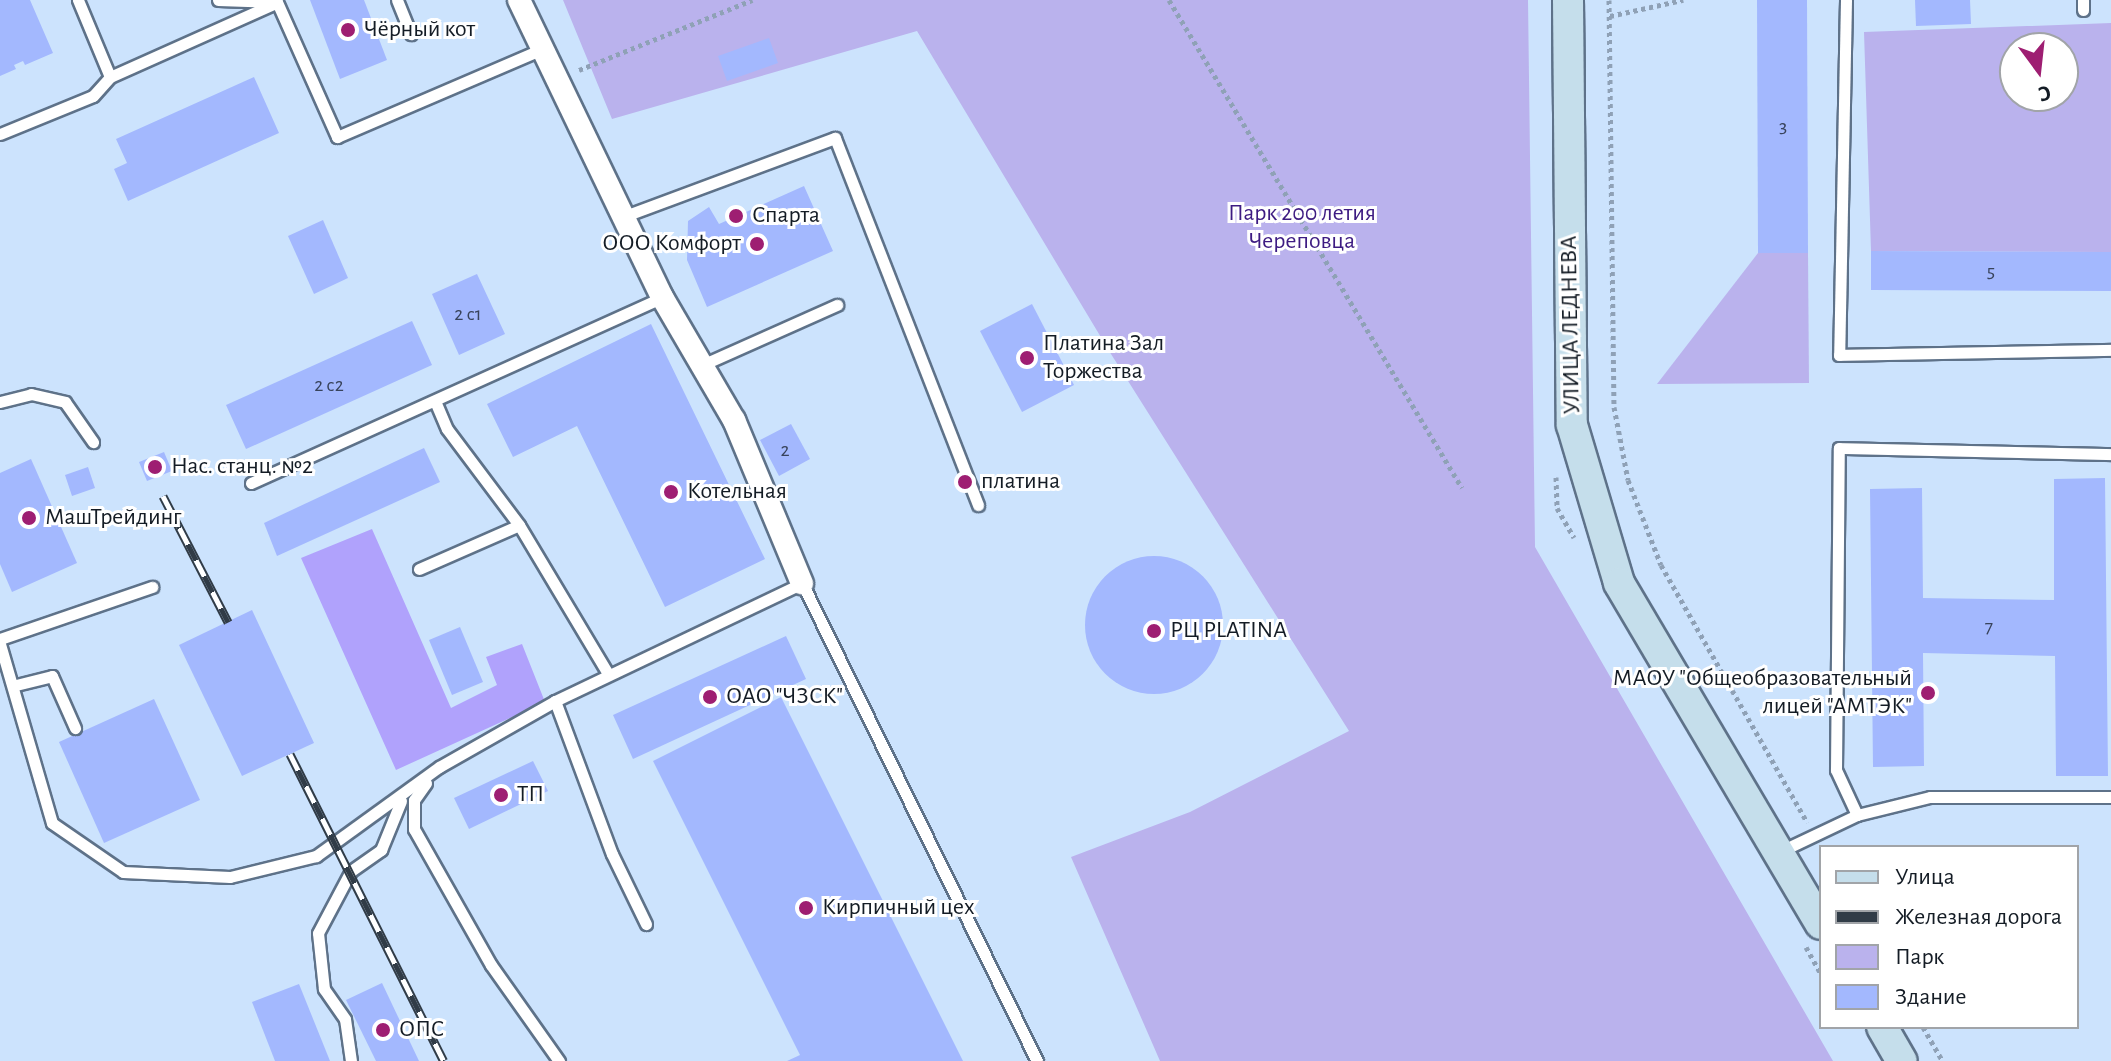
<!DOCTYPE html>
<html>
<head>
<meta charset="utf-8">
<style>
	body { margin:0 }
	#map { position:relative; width:2111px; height:1061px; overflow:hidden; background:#cce3fd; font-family:"Alegreya Sans",sans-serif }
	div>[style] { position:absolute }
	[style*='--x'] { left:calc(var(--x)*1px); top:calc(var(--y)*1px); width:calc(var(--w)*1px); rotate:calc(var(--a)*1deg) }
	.green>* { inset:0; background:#bab2ed }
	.forest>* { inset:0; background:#b0a2fc }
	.building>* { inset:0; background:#a3b8fe }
	.round { border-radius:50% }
	.path>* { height:5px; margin-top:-2.5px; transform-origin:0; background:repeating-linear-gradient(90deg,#8fa1b6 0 4px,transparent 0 8px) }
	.roads { filter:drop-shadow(2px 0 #5e7289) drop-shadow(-2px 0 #5e7289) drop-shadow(0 2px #5e7289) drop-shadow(0 -2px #5e7289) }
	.lane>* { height:11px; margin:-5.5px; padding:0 5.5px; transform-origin:5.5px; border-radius:5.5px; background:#fff }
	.street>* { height:22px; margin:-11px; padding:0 11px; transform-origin:11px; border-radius:11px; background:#fff }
	.secondary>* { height:30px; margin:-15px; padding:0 15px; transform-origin:15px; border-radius:15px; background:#c5deeb }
	.rail>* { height:9px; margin-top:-4.5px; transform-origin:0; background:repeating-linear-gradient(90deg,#fff 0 18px,#313c47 0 36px); box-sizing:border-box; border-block:2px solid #313c47 }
	.dots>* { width:22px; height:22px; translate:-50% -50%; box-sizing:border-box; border:4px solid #fff; border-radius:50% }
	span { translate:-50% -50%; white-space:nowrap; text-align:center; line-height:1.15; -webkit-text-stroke:6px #fff; paint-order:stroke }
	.number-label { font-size:20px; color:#38435b }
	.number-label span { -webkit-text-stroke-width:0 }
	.poi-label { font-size:24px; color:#141c25 }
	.left { translate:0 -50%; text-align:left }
	.right { translate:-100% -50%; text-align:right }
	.park-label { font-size:24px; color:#3d1b82 }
	.street-label { font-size:24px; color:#141c25 }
	.legend { position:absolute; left:1819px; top:845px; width:260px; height:184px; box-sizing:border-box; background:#fff; border:2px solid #a1a4a8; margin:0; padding:10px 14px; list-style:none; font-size:24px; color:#141c25 }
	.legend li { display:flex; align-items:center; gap:16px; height:40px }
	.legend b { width:40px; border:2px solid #a1a4a8 }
	.north { position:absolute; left:1999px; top:32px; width:80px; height:80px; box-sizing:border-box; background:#fff; border:2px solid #a1a4a8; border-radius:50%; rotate:165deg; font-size:22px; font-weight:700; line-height:32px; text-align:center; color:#141c25 }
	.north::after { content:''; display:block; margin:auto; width:28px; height:36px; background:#9e1e72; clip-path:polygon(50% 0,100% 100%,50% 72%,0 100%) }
</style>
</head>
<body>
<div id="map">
	<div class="green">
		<div style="clip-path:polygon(563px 0,1528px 0,1535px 547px,1833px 1061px,1160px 1061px,1071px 857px,1190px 812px,1349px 731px,1111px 354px,917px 31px,612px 119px)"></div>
		<div style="clip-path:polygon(evenodd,2111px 23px,2111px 252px,1871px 251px,1864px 32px,2111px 23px,2015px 48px,2063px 48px,2063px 96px,2015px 96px,2015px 48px)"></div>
		<div style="clip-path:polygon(1758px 253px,1808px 253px,1809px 383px,1657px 384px)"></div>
	</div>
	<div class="forest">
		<div style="clip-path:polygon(372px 529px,451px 708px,497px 685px,486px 657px,522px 644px,545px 702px,396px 770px,301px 558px)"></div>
	</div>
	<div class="building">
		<div style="clip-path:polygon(0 0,30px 0,53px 53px,25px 65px,23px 61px,14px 65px,16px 69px,0 76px)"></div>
		<div style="clip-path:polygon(310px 0,364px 0,387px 60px,340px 79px)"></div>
		<div style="clip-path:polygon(1757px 0,1807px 0,1808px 253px,1758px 253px)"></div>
		<div style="clip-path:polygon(1915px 0,1970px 0,1971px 24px,1916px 26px)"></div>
		<div style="clip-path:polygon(769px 38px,778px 63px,727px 81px,718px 56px)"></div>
		<div style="clip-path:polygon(254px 77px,279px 133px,128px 201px,114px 169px,127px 163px,116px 139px)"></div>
		<div style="clip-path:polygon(804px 186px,833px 251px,707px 307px,687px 260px,688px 221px,709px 207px,719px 224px)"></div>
		<div style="clip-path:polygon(323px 220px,348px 278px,314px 294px,288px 236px)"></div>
		<div style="clip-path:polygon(1871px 251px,2111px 252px,2111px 291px,1871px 290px)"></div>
		<div style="clip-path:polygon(477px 274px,505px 334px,459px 355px,432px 294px)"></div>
		<div style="clip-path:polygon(1032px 304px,1074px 385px,1022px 412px,980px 331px)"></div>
		<div style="clip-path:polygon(412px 321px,432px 365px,246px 449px,226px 405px)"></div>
		<div style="clip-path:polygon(651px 324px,765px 559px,665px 607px,577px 426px,513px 457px,487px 404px)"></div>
		<div style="clip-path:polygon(791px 424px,810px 459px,779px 476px,760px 440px)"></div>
		<div style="clip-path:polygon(424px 448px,440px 482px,277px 556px,264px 523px)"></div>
		<div style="clip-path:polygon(164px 452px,172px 471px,147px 481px,139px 462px)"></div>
		<div style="clip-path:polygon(31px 459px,77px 563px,12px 592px,0 564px,0 473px)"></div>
		<div style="clip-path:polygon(88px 467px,95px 488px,72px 496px,65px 475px)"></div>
		<div style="clip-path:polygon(2105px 478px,2108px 776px,2056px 776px,2055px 656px,1923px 653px,1924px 766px,1873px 767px,1870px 489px,1922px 488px,1923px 598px,2054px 600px,2054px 479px)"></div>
		<div class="round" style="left:1085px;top:556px;width:138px;height:138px"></div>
		<div style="clip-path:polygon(252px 610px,314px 743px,242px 776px,179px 645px)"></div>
		<div style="clip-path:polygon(460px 627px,483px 682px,452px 695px,429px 640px)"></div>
		<div style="clip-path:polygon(786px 636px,806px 679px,633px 759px,613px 715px)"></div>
		<div style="clip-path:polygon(781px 697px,963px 1061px,787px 1061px,800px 1055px,653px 761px)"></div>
		<div style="clip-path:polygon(154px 699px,200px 800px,104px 843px,59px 742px)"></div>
		<div style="clip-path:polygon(533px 761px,548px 791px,469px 829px,454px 798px)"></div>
		<div style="clip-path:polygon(382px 983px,419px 1061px,376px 1061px,346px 1000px)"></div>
		<div style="clip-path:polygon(299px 984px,330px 1061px,275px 1061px,252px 1002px)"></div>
	</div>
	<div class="path">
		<div style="--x:1169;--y:0;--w:569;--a:59.02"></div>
		<div style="--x:1609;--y:0;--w:407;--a:89.3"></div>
		<div style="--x:1614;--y:407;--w:74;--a:79.1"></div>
		<div style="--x:1628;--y:480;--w:91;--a:68.8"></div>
		<div style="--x:1661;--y:565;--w:296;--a:60.4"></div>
		<div style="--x:1610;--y:16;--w:75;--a:-12.4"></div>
		<div style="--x:579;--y:70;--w:187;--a:-22"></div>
		<div style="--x:1556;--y:477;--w:31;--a:88"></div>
		<div style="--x:1557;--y:508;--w:34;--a:60"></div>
		<div style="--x:1806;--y:947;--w:31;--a:61"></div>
		<div style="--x:1923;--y:1027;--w:39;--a:60"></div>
	</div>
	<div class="roads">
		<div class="lane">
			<div style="--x:78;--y:0;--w:83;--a:67.4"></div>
			<div style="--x:110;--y:77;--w:179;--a:-24.1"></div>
			<div style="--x:218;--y:0;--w:59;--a:1.9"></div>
			<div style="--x:277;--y:2;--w:148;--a:66"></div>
			<div style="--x:337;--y:137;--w:223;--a:-23.2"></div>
			<div style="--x:397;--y:0;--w:37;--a:68"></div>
			<div style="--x:1846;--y:0;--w:355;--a:91.1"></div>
			<div style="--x:1839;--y:355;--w:272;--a:-1.1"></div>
			<div style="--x:2083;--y:10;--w:10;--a:-90"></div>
			<div style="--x:0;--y:134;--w:100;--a:-22.2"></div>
			<div style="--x:93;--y:96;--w:25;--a:-48"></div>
			<div style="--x:625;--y:216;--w:224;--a:-20.4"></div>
			<div style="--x:835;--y:138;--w:394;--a:68.7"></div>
			<div style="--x:702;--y:365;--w:148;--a:-24"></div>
			<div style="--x:435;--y:401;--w:30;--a:67"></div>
			<div style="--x:447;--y:429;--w:120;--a:53.1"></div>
			<div style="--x:0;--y:402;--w:32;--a:-14"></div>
			<div style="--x:31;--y:394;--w:35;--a:13"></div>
			<div style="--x:65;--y:402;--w:49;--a:55"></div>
			<div style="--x:251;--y:483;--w:451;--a:-24.3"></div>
			<div style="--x:419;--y:569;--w:109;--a:-23.7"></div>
			<div style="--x:519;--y:525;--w:171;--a:59.1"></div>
			<div style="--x:0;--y:639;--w:161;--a:-18.9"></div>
			<div style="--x:0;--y:644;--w:186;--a:73.8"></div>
			<div style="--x:52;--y:823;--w:86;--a:34.6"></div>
			<div style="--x:123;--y:872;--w:107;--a:2.7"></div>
			<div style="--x:230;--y:877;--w:89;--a:-13.7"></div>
			<div style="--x:316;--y:856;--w:152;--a:-35.9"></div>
			<div style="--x:439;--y:767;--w:133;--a:-29.6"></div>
			<div style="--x:555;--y:701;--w:274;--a:-25.5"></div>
			<div style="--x:802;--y:583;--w:533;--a:63.82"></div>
			<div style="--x:16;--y:685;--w:37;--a:-14"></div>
			<div style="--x:52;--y:676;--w:57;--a:66.1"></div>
			<div style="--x:555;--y:701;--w:163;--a:69.6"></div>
			<div style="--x:612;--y:854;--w:78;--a:64.1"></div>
			<div style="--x:426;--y:783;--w:21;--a:125"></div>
			<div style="--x:414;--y:800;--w:29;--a:90"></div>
			<div style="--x:414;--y:829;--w:156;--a:60.5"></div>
			<div style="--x:491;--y:965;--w:118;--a:54.7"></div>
			<div style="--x:1857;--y:815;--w:50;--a:-115"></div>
			<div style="--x:1836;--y:770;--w:322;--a:-89.5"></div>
			<div style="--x:1839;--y:448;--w:272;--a:1.3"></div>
			<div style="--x:1779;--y:852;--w:86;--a:-25.4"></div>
			<div style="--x:1857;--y:815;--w:75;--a:-13.9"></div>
			<div style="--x:1930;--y:797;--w:181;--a:0"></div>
			<div style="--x:351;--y:1061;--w:42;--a:-98.1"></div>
			<div style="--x:345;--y:1019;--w:37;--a:-125"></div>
			<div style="--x:324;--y:989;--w:56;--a:-96.1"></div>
			<div style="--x:318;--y:933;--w:70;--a:-62"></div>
			<div style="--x:351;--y:871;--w:37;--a:-35"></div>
			<div style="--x:381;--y:850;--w:53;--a:-67.8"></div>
		</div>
		<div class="street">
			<div style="--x:519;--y:0;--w:330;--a:64.3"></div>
			<div style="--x:662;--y:297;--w:143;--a:59.7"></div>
			<div style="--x:734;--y:420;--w:177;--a:67.4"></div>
		</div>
		<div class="secondary">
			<div style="--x:1568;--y:0;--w:425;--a:89.5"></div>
			<div style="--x:1572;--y:425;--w:165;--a:73.4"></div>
			<div style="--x:1619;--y:583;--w:396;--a:59.4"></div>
			<div style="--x:1882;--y:1027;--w:39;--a:60"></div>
		</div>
	</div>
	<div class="rail">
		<div style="--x:163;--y:496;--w:142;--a:62.7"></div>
		<div style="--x:290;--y:754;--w:343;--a:63.4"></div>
	</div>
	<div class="dots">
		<div style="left:348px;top:30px;background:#9e1e72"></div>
		<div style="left:736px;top:216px;background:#9e1e72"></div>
		<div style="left:757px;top:244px;background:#9e1e72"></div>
		<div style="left:1027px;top:358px;background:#9e1e72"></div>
		<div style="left:155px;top:467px;background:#9e1e72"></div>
		<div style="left:965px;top:482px;background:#9e1e72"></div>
		<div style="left:671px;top:492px;background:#9e1e72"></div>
		<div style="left:29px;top:518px;background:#9e1e72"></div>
		<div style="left:1154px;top:631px;background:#9e1e72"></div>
		<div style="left:1928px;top:693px;background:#9e1e72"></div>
		<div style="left:710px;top:697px;background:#9e1e72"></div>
		<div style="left:501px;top:795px;background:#9e1e72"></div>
		<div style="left:806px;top:908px;background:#9e1e72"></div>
		<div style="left:383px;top:1030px;background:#9e1e72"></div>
	</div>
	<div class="number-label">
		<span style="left:1783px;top:126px">3</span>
		<span style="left:1991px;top:271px">5</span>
		<span style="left:468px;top:314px">2 с1</span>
		<span style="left:329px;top:385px">2 с2</span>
		<span style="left:785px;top:450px">2</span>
		<span style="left:1989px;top:627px">7</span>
	</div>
	<div class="poi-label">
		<span class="left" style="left:364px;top:30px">Чёрный кот</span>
		<span class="left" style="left:752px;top:216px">Спарта</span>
		<span class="right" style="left:741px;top:244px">ООО Комфорт</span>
		<span class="left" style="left:1043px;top:358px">Платина Зал<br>Торжества</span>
		<span class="left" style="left:171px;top:467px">Нас. станц. №2</span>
		<span class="left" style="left:981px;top:482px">платина</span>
		<span class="left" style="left:687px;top:492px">Котельная</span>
		<span class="left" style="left:45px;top:518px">МашТрейдинг</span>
		<span class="left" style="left:1170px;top:631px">РЦ PLATINA</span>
		<span class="right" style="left:1912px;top:693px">МАОУ "Общеобразовательный<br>лицей "АМТЭК"</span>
		<span class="left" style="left:726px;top:697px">ОАО "ЧЗСК"</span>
		<span class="left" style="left:517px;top:795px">ТП</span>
		<span class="left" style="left:822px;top:908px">Кирпичный цех</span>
		<span class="left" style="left:399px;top:1030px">ОПС</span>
	</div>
	<div class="park-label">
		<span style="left:1302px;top:228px">Парк 200 летия<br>Череповца</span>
	</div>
	<div class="street-label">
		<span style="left:1571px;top:325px;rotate:-91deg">УЛИЦА ЛЕДНЕВА</span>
	</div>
	<ul class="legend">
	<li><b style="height:10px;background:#c5deeb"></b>Улица</li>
	<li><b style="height:10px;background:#313c47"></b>Железная дорога</li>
	<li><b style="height:22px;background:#bab2ed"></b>Парк</li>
	<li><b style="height:22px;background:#a3b8fe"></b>Здание</li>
	</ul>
	<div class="north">С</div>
</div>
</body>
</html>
